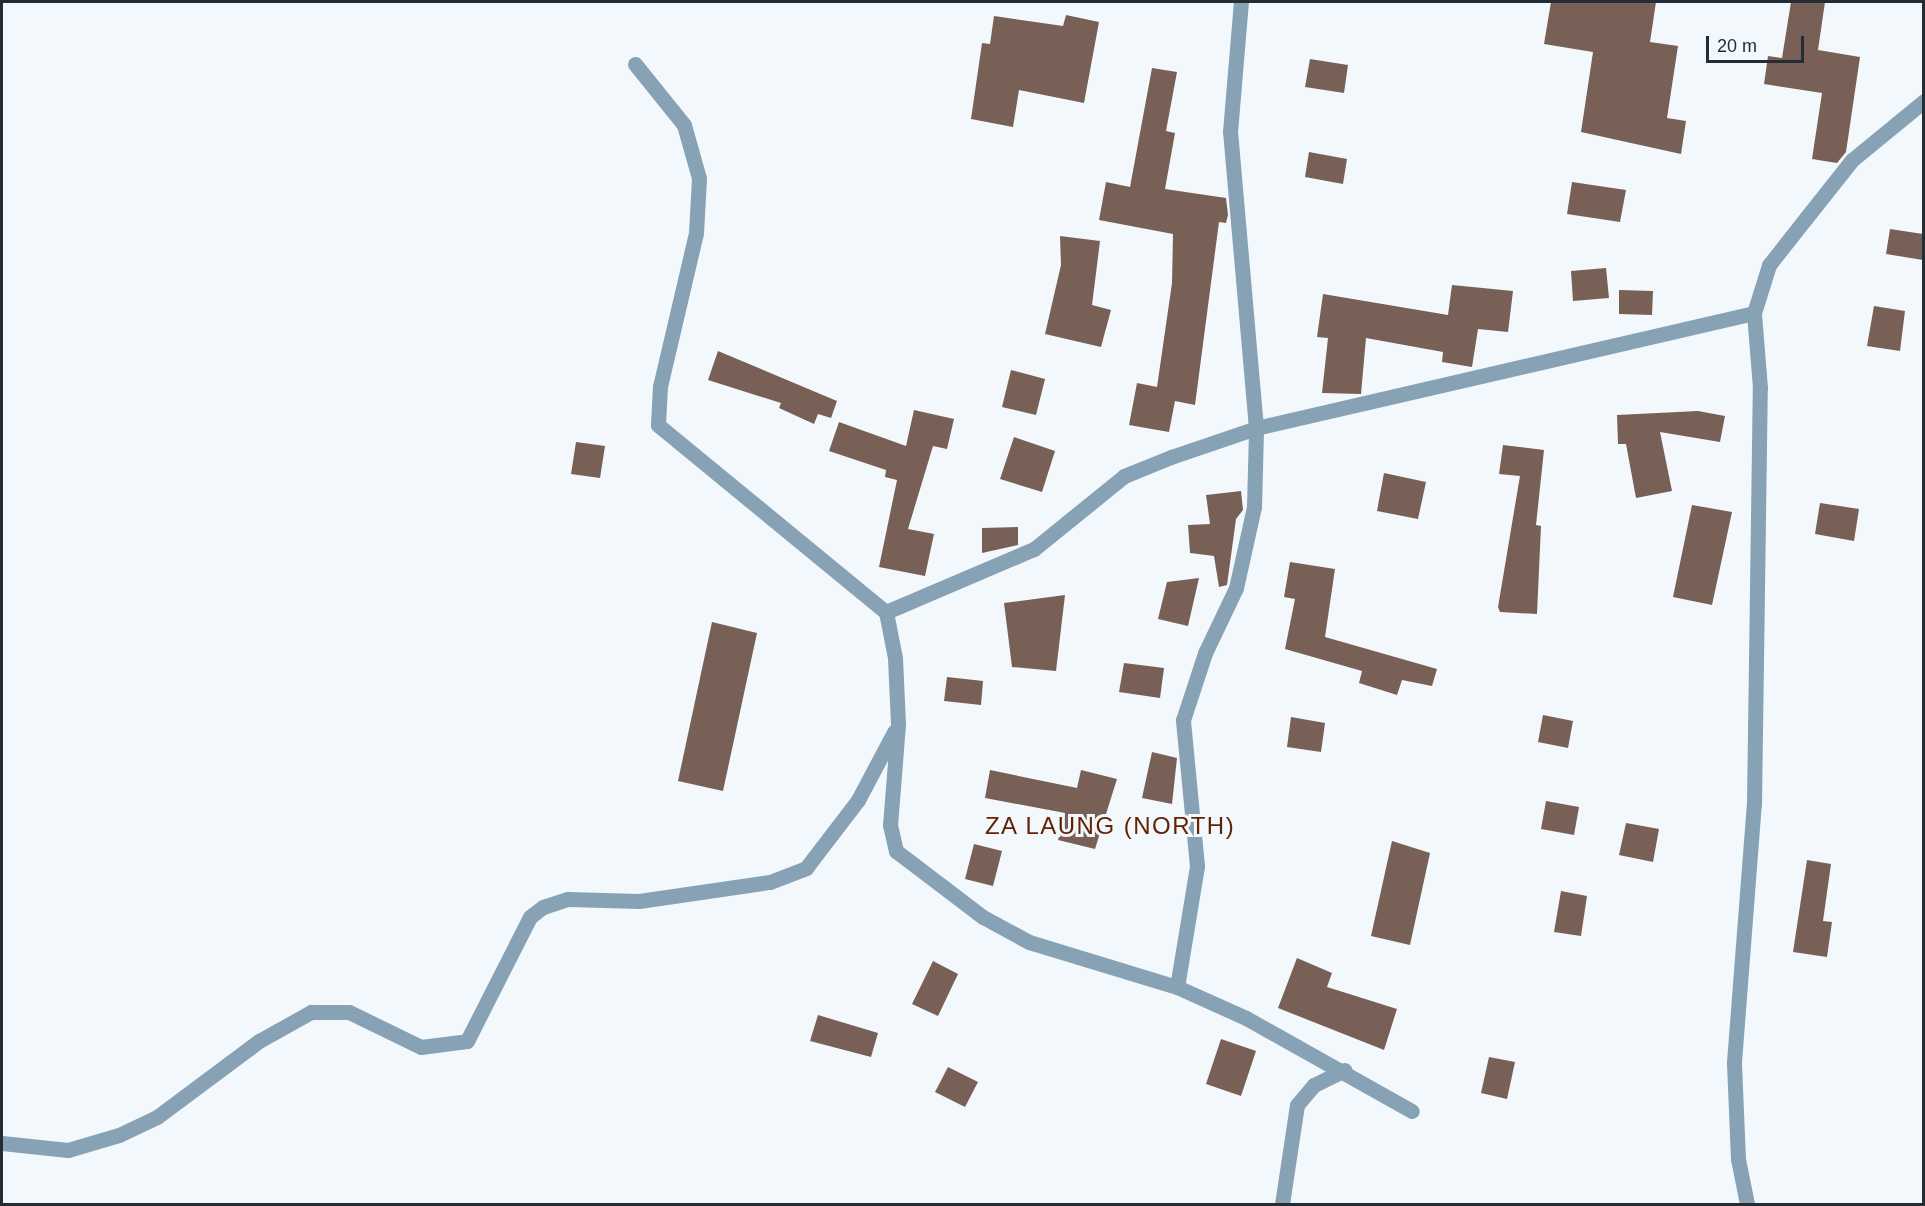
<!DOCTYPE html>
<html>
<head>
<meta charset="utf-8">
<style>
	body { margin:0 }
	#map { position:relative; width:1925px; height:1206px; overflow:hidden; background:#f3f8fc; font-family:Helvetica,sans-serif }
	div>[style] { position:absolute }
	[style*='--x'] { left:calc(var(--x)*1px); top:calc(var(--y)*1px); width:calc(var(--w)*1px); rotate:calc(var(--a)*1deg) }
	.building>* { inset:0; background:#796057 }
	.street>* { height:15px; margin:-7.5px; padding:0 7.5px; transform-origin:7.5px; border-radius:7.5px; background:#87a2b5 }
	span { translate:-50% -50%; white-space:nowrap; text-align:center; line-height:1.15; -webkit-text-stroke:6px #f3f8fc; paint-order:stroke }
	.quarter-label { font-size:24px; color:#632305; letter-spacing:1.5px }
	.frame { position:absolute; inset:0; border:3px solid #242d34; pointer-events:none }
	.scale { position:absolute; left:1706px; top:36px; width:98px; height:27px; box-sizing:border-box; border:3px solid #242d34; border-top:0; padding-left:8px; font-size:18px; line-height:21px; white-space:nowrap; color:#242d34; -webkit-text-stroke:4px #f3f8fc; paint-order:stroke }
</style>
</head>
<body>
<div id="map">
	<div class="building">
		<div style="clip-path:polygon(1551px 2px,1656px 2px,1650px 42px,1678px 46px,1667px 118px,1686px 121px,1681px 154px,1581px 132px,1593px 52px,1544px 44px)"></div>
		<div style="clip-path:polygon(1791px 2px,1825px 2px,1818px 50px,1860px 57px,1846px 152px,1837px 163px,1812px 159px,1822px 93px,1764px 84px,1768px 56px,1782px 58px)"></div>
		<div style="clip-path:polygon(1066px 15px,1099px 22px,1084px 103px,1019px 90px,1013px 127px,971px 119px,982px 43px,990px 44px,994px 16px,1063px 26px)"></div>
		<div style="clip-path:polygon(1310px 59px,1348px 65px,1344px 93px,1305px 87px)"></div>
		<div style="clip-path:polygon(1152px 68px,1177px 72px,1166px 131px,1175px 133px,1165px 189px,1226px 198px,1228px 215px,1226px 223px,1219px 222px,1195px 405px,1175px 401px,1169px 432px,1129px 425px,1137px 383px,1157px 387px,1172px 283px,1173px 234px,1099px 220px,1106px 182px,1130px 187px)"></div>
		<div style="clip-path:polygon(1309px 152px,1347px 159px,1343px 184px,1305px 177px)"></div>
		<div style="clip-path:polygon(1572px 182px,1626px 190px,1620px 222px,1567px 214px)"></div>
		<div style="clip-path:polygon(1890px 229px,1923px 234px,1923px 260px,1886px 254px)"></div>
		<div style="clip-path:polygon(1060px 236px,1100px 241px,1092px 305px,1111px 310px,1101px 347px,1045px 334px,1061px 265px)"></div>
		<div style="clip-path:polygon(1606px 268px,1609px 298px,1573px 301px,1571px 271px)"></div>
		<div style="clip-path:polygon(1452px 285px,1513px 291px,1508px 332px,1478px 329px,1472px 367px,1442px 362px,1443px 352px,1366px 338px,1361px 394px,1322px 393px,1328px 338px,1317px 337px,1323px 294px,1448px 315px)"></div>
		<div style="clip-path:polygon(1619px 290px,1653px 291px,1652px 315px,1619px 314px)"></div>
		<div style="clip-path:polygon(1874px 306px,1905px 311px,1900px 351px,1867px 346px)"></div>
		<div style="clip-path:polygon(718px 351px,837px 401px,831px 418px,818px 414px,814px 424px,779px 408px,781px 403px,708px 380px)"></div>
		<div style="clip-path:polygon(1011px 370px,1045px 379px,1036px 415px,1002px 407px)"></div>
		<div style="clip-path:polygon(914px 410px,954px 419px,947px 449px,933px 446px,908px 529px,934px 534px,925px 576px,879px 567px,897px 480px,885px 477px,886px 470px,829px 451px,839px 422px,906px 446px)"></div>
		<div style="clip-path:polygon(1698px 411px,1725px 416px,1720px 442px,1660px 432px,1672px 491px,1636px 498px,1626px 444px,1618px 444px,1617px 415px)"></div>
		<div style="clip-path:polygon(1014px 437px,1055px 451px,1042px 492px,1000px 479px)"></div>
		<div style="clip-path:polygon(576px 442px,605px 446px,600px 478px,571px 474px)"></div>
		<div style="clip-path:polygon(1503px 445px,1544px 450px,1536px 525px,1541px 526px,1537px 614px,1500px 612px,1498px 607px,1520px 476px,1499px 474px)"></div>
		<div style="clip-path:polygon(1384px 473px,1426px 482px,1418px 519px,1377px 511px)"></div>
		<div style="clip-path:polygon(1241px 491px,1243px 510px,1236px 519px,1227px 585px,1219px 587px,1214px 556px,1190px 553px,1188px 525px,1210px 524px,1206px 495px)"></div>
		<div style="clip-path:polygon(1820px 503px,1859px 509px,1854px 541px,1815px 534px)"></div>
		<div style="clip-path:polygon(1692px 505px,1732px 512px,1712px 605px,1673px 597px)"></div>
		<div style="clip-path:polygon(1018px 527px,1018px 545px,982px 553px,982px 528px)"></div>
		<div style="clip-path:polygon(1290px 562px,1335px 569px,1325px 637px,1437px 669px,1432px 686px,1402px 680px,1397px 695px,1359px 683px,1362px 671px,1285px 649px,1295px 599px,1284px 597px)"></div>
		<div style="clip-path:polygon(1199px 578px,1188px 626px,1158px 619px,1167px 582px)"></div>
		<div style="clip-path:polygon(1065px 595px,1056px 671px,1012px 667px,1004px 603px)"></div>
		<div style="clip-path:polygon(712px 622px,757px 633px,723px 791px,678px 781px)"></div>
		<div style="clip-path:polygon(1124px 663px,1164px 668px,1160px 698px,1119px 692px)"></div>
		<div style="clip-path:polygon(947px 677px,983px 681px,981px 705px,944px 701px)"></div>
		<div style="clip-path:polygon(1543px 715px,1573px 721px,1568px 748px,1538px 742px)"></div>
		<div style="clip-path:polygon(1291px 717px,1325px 723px,1321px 752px,1287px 747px)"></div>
		<div style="clip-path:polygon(1152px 752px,1177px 758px,1172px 804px,1142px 798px)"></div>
		<div style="clip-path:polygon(990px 770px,1077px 788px,1081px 770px,1117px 779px,1095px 849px,1058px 840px,1065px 813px,985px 798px)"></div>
		<div style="clip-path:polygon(1546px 801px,1579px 807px,1574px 835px,1541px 829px)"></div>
		<div style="clip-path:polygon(1626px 823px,1659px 829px,1653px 862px,1619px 855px)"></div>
		<div style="clip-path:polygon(1392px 841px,1430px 853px,1410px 945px,1371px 936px)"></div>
		<div style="clip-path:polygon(974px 844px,1002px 851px,993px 886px,965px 879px)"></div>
		<div style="clip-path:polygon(1807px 860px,1831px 864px,1823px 921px,1832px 922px,1827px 957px,1793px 952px)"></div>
		<div style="clip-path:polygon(1561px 891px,1587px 896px,1581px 936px,1554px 932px)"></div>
		<div style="clip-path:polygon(1297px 958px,1332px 973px,1327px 987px,1397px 1009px,1384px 1050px,1278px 1008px)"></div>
		<div style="clip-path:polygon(933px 961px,958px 974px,938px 1016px,912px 1004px)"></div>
		<div style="clip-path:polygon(818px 1015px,878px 1033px,871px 1057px,810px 1041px)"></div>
		<div style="clip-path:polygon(1221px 1039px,1256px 1051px,1241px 1096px,1206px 1084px)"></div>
		<div style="clip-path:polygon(1489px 1057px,1515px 1062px,1507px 1099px,1481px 1093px)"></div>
		<div style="clip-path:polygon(948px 1067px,978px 1082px,965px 1107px,935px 1092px)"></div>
	</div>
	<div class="street">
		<div style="--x:635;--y:64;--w:78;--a:51.2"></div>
		<div style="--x:684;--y:125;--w:55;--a:74.2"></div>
		<div style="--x:699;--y:178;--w:55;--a:93.1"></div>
		<div style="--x:696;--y:233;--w:157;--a:103.2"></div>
		<div style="--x:660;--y:386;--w:39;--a:93"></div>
		<div style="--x:658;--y:425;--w:295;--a:39.4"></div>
		<div style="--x:886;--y:612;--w:47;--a:78.9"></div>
		<div style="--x:895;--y:658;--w:66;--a:87.4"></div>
		<div style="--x:898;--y:724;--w:101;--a:94.5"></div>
		<div style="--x:890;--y:825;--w:27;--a:77"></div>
		<div style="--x:896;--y:851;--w:109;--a:37.2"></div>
		<div style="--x:983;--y:917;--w:52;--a:28.5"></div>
		<div style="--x:1029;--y:942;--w:155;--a:16.9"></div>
		<div style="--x:1177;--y:987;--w:76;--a:24.2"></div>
		<div style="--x:1246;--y:1018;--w:190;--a:29.3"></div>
		<div style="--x:886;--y:612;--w:161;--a:-23.1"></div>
		<div style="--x:1034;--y:549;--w:116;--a:-39"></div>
		<div style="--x:1124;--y:476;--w:51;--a:-22"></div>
		<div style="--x:1171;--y:457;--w:90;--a:-18.8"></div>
		<div style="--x:1256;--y:428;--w:511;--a:-13"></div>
		<div style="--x:1177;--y:987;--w:123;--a:-80.6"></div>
		<div style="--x:1197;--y:866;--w:147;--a:-95.5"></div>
		<div style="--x:1183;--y:720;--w:71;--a:-71.8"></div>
		<div style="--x:1205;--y:653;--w:72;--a:-64.5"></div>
		<div style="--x:1236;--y:588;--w:83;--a:-77.5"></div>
		<div style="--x:1254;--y:507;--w:79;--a:-88.5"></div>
		<div style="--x:1256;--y:428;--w:297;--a:-95"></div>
		<div style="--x:1230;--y:132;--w:130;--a:-85.2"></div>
		<div style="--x:2;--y:1143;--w:66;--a:6.1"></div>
		<div style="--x:68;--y:1150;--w:53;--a:-16.4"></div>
		<div style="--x:119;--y:1135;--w:42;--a:-25.3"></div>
		<div style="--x:157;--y:1117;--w:127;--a:-36.7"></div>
		<div style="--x:259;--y:1041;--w:60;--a:-29.1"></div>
		<div style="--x:311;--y:1012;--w:38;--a:0"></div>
		<div style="--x:349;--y:1012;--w:80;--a:25.9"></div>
		<div style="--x:421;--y:1047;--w:46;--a:-7.4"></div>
		<div style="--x:467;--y:1041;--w:139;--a:-63.1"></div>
		<div style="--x:530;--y:917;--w:16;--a:-38"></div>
		<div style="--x:543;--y:907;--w:26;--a:-18"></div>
		<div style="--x:568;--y:899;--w:71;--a:1.6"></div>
		<div style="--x:639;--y:901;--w:132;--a:-8.3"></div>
		<div style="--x:770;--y:882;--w:39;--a:-21"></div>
		<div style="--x:806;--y:868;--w:86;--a:-52.6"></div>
		<div style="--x:858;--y:800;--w:77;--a:-62.1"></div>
		<div style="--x:1282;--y:1204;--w:100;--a:-81.4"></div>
		<div style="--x:1297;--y:1105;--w:26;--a:-50"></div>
		<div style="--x:1314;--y:1085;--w:34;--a:-26"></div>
		<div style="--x:1747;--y:1204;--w:46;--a:-101.3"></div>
		<div style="--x:1738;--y:1159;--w:97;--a:-92.4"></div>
		<div style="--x:1734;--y:1062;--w:259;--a:-85.6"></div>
		<div style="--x:1754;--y:804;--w:416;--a:-89.2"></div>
		<div style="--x:1760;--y:388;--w:75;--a:-94.6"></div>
		<div style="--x:1754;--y:313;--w:50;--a:-72.6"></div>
		<div style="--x:1769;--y:265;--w:60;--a:-51.8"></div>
		<div style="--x:1806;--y:218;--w:74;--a:-51.6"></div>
		<div style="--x:1852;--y:160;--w:93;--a:-39.3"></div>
	</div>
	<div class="quarter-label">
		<span style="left:1110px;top:826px">ZA LAUNG (NORTH)</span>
	</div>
	<div class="frame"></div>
	<div class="scale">20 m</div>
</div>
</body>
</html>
